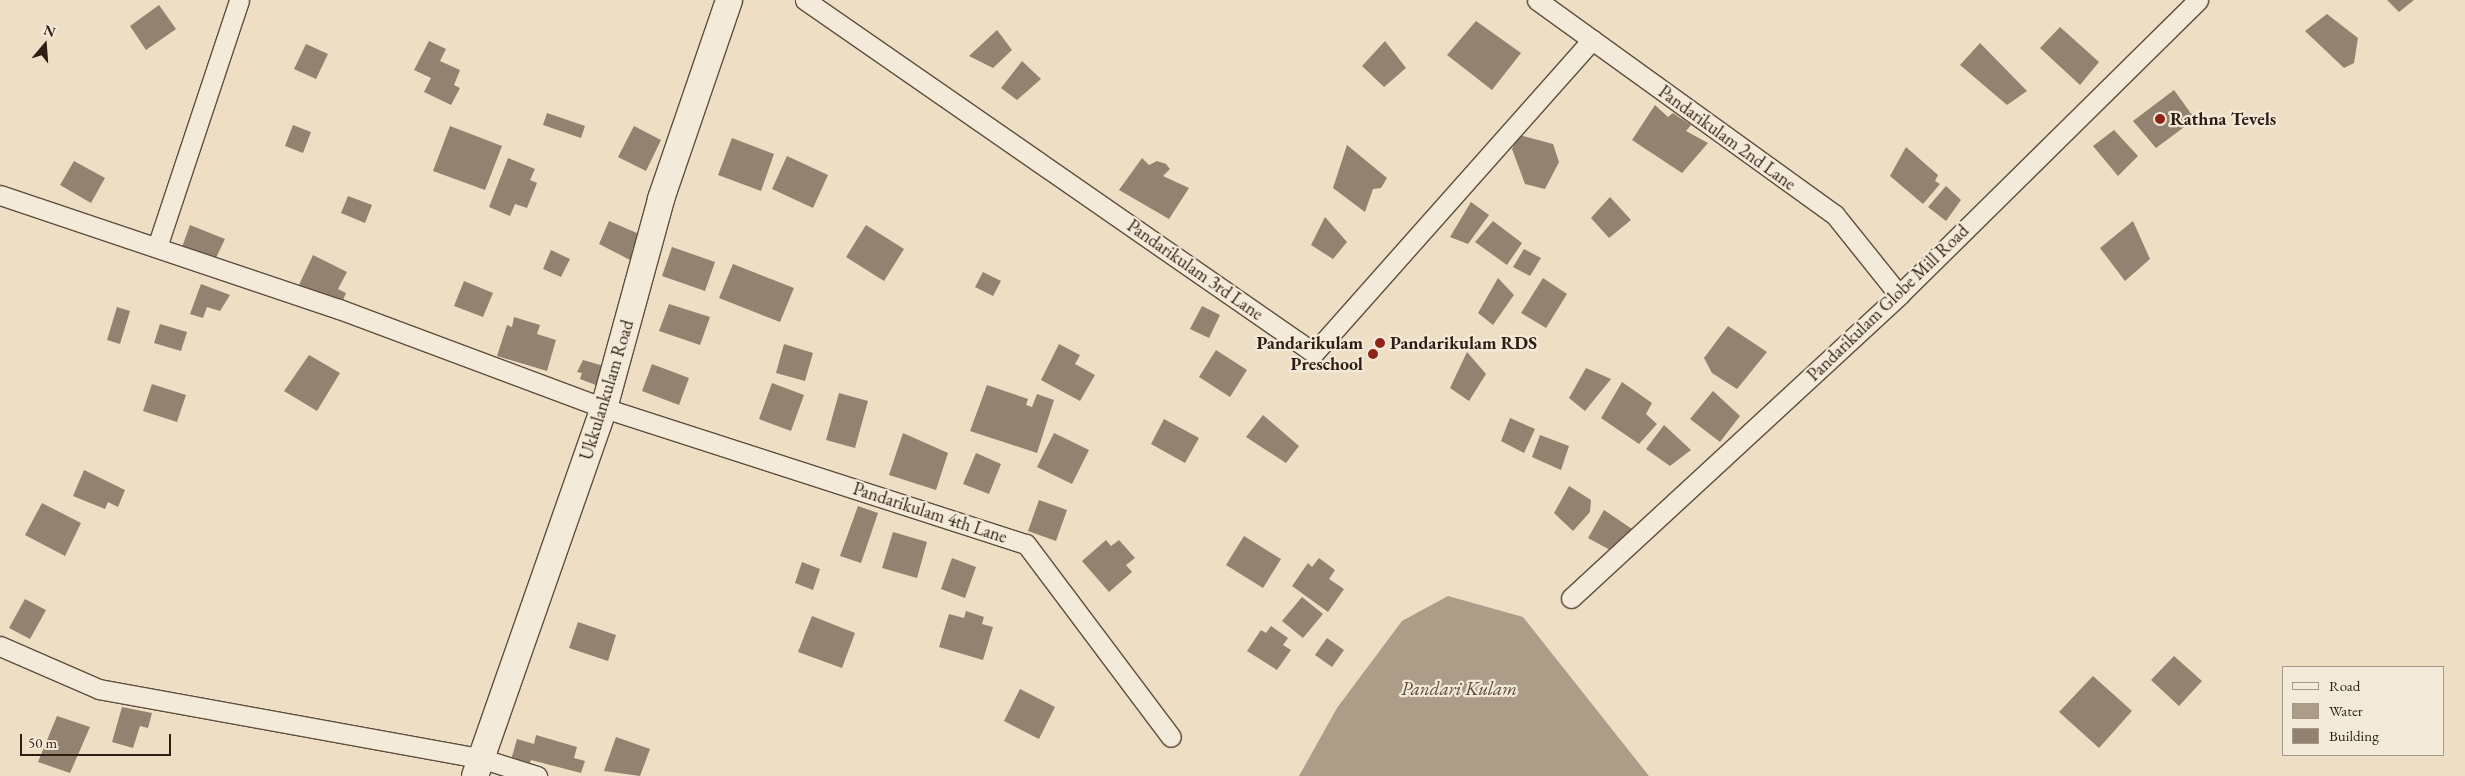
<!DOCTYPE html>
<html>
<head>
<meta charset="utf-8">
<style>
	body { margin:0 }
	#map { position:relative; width:2465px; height:776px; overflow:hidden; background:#eedfc4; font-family:"EB Garamond",serif }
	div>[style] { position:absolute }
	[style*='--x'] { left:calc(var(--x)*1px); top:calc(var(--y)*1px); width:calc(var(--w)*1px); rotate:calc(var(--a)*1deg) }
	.water>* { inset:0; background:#ad9d88 }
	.building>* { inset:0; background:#92826f }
	.roads { filter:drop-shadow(1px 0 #5f4e3f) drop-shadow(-1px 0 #5f4e3f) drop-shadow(0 1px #5f4e3f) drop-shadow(0 -1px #5f4e3f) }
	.street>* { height:19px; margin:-9.5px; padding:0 9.5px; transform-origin:9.5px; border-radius:9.5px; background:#f4ead9 }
	.secondary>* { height:26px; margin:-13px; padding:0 13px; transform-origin:13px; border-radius:13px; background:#f4ead9 }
	.dots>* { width:14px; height:14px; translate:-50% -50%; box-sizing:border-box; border:2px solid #f4ead9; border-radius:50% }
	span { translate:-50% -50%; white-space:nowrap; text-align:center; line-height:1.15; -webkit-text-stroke:4.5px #f4ead9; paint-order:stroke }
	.poi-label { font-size:18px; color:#2f1d13; font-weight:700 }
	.left { translate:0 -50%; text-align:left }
	.right { translate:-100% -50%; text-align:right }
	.street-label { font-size:18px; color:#2f1d13 }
	.water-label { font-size:19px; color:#5b4a3c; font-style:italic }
	.legend { position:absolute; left:2282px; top:666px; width:162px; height:90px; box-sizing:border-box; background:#f4ead9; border:1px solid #a5988a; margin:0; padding:6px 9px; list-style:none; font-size:15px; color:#2f1d13 }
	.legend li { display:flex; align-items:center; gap:10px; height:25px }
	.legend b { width:25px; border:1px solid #a5988a }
	.north { position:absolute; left:20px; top:20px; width:50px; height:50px; -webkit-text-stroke:4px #f4ead9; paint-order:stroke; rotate:18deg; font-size:14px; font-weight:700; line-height:20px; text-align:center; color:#2f1d13 }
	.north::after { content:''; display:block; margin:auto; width:18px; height:22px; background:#2f1d13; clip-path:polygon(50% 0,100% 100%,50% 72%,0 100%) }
	.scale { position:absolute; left:20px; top:734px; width:151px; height:22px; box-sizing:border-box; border:2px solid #2f1d13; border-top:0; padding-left:6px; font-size:15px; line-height:18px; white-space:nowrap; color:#2f1d13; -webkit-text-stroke:4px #f4ead9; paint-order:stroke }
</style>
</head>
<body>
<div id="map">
	<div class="water">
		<div style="clip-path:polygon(1448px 596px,1523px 617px,1649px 776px,1299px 776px,1337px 708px,1402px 621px)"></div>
	</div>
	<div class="building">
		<div style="clip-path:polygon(2387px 0,2414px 0,2399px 12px)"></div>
		<div style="clip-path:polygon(159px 5px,176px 29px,146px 50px,130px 26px)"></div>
		<div style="clip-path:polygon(2327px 14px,2358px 38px,2354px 63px,2344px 68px,2305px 31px)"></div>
		<div style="clip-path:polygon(1476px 21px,1521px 53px,1492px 90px,1447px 55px)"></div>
		<div style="clip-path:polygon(2060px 27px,2099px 62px,2080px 85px,2040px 48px)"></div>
		<div style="clip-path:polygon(997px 30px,1012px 50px,993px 68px,969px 56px)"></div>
		<div style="clip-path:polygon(429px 41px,446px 49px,440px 61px,460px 70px,454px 85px,460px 88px,451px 105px,424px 92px,431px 78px,414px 70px)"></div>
		<div style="clip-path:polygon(1385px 41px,1406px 68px,1384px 87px,1362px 66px)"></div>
		<div style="clip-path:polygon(1980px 43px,2027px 91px,2007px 105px,1960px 65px)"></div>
		<div style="clip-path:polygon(306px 44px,328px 54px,316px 79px,294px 69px)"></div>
		<div style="clip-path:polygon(1022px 61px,1041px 79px,1017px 100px,1001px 88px)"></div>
		<div style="clip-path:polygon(2174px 90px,2195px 119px,2156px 148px,2133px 121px)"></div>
		<div style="clip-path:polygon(1655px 105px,1668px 117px,1673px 113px,1691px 125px,1686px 131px,1708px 143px,1682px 173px,1632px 140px)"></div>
		<div style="clip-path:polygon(547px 113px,585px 126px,581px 138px,543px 125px)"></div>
		<div style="clip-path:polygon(293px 125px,311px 132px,303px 153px,285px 146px)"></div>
		<div style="clip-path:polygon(450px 126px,502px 146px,485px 190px,433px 171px)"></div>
		<div style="clip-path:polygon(634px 126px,661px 140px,646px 171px,618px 157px)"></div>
		<div style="clip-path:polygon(2114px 130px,2138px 156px,2118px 176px,2093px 146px)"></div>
		<div style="clip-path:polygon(1519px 135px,1553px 144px,1559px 162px,1545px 189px,1525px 184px,1512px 149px)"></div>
		<div style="clip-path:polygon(732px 138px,774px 154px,761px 191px,718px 175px)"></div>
		<div style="clip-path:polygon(1347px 145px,1387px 178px,1381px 188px,1373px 189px,1365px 212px,1333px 188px)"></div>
		<div style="clip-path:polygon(1906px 147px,1938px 175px,1935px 181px,1940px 184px,1923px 204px,1890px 176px)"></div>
		<div style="clip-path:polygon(787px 156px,828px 175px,813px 208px,772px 189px)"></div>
		<div style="clip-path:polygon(508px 158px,535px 169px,530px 180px,537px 183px,527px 208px,515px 204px,510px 216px,489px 207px)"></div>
		<div style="clip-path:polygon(1142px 158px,1149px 165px,1157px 161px,1166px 164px,1170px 169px,1163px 176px,1189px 188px,1169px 219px,1119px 190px)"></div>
		<div style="clip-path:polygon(74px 161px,105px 178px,91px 203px,60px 185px)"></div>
		<div style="clip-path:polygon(1946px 186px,1961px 200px,1946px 221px,1928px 207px)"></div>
		<div style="clip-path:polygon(348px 196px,372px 205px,365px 223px,341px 213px)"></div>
		<div style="clip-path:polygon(1610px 197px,1631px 220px,1609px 238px,1591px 218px)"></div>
		<div style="clip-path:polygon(1471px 202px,1489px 215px,1468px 244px,1450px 237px)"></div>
		<div style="clip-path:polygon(1325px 217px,1347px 242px,1333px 259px,1311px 245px)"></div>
		<div style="clip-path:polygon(609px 221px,639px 234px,632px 250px,640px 253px,636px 263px,599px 244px)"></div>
		<div style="clip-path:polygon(1493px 221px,1522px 243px,1507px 265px,1475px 242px)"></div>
		<div style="clip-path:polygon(2133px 221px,2150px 259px,2125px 281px,2100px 248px)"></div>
		<div style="clip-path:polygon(190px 225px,225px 239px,215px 260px,182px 247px)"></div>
		<div style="clip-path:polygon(866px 225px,904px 249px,884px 281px,846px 257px)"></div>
		<div style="clip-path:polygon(672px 247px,715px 262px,705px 291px,662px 276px)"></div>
		<div style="clip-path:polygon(1524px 249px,1541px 258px,1530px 276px,1513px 267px)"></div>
		<div style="clip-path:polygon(551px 250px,570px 259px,561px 277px,543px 269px)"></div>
		<div style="clip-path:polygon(313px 255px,347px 272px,338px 289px,346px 293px,341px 305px,298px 287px)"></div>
		<div style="clip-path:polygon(733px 264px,794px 288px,780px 322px,719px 298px)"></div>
		<div style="clip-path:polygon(983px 272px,1001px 281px,993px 296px,975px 287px)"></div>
		<div style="clip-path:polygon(1498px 278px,1514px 295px,1493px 325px,1478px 313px)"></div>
		<div style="clip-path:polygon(1543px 278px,1567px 294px,1546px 328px,1521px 313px)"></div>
		<div style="clip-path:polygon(464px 281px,493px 293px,483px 317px,454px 306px)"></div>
		<div style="clip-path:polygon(201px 284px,230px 295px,220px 311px,207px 307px,203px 318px,190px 314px)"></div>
		<div style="clip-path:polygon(669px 304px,710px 317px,700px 345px,659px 331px)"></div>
		<div style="clip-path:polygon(1202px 306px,1220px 315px,1209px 338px,1190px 329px)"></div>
		<div style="clip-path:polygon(117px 307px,130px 311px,120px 344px,107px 340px)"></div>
		<div style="clip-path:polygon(514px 317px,540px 325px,537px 334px,556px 340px,547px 371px,497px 356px,507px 325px,512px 327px)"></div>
		<div style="clip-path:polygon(160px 324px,187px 332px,181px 351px,154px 343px)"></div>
		<div style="clip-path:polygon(1728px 326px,1767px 352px,1737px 389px,1712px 373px,1704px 358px)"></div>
		<div style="clip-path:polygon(784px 344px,813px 353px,805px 381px,776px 373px)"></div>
		<div style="clip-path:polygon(1059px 344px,1080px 355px,1075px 364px,1095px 375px,1080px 401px,1041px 380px)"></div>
		<div style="clip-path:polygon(1216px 350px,1247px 370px,1230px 397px,1199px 377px)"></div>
		<div style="clip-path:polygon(1467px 352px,1486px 374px,1469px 401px,1450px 388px)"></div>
		<div style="clip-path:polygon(309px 355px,340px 373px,317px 411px,284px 391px)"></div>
		<div style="clip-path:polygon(583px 360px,604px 366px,601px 387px,580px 379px,582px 373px,577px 372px)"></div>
		<div style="clip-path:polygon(652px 364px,689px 378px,679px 405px,642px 391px)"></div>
		<div style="clip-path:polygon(1586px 368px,1611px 379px,1585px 411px,1569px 398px)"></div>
		<div style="clip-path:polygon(1622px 382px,1652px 403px,1646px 414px,1657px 424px,1639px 444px,1601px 418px)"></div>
		<div style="clip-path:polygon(772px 383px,804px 395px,791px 431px,759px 419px)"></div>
		<div style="clip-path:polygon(152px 384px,186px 395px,177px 422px,143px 411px)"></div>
		<div style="clip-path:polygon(987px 385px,1028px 399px,1026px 405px,1032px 407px,1037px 394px,1054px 400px,1037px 453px,970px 431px)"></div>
		<div style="clip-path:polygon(1713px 391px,1740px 416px,1720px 442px,1690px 419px)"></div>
		<div style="clip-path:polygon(839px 393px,868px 401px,855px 448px,826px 440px)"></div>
		<div style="clip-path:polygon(1263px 415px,1299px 446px,1286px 463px,1246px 437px)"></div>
		<div style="clip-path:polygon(1510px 418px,1535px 429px,1524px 453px,1501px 441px)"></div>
		<div style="clip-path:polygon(1164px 419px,1199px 438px,1185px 463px,1151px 444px)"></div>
		<div style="clip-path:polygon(1664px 425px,1691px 450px,1670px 466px,1646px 449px)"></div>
		<div style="clip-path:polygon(903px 433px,948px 453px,936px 490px,889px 475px)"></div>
		<div style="clip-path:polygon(1054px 433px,1089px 450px,1072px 484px,1037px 467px)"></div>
		<div style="clip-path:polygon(1540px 435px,1569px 446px,1561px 470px,1532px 457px)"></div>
		<div style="clip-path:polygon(976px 453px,1001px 464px,989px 494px,963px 484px)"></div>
		<div style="clip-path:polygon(84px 470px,125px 490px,118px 507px,108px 502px,105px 509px,73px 496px)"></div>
		<div style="clip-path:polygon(1569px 486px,1591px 500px,1590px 512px,1573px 531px,1554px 513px)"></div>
		<div style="clip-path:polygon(1039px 500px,1067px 510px,1056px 541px,1028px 531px)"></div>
		<div style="clip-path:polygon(42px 503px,81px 523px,65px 556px,25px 535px)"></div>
		<div style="clip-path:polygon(858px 506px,878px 513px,861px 563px,840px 556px)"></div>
		<div style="clip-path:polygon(1604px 510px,1632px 529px,1612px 551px,1588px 538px)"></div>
		<div style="clip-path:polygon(893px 532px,927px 542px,917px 578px,882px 568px)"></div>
		<div style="clip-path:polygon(1244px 536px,1281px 559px,1263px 588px,1226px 565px)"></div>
		<div style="clip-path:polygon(1106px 540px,1111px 546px,1119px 540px,1135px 558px,1126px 565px,1132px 572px,1109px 592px,1082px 561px)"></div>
		<div style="clip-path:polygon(952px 558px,976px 567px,965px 598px,941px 589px)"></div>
		<div style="clip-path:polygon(1319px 558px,1335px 570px,1329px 579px,1344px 589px,1328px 612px,1292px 586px,1308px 563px,1312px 567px)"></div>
		<div style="clip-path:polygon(802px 562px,820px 569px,813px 590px,795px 583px)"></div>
		<div style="clip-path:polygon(1302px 597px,1323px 614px,1303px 638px,1282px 621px)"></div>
		<div style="clip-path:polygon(25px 599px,46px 610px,30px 639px,9px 628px)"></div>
		<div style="clip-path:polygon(966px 611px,984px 617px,982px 624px,993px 627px,983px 660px,939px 647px,949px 614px,964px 618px)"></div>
		<div style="clip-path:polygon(812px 616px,855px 633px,842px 668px,798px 652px)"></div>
		<div style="clip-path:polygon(578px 622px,616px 635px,608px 661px,569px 648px)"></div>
		<div style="clip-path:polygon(1271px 626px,1288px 638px,1283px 645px,1291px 650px,1277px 670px,1247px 651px,1261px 630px,1266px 633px)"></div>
		<div style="clip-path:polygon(1327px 638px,1344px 650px,1332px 667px,1315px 655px)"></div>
		<div style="clip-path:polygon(2174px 656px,2202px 681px,2179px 706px,2151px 680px)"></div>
		<div style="clip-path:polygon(2093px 676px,2132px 711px,2099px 748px,2059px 712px)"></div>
		<div style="clip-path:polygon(1020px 689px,1055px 707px,1039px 739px,1004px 721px)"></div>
		<div style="clip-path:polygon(122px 707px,152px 713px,148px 728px,140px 726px,133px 748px,112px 742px)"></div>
		<div style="clip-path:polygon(57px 716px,90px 727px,70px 773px,38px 762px)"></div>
		<div style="clip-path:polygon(536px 735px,577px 747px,574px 758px,585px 761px,581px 773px,531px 760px,529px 765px,511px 760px,517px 739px,534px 744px)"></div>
		<div style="clip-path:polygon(616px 737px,650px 749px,640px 776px,604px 771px)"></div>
	</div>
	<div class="roads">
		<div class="street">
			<div style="--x:805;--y:0;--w:619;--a:34.74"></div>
			<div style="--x:1314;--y:353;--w:419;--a:-48.4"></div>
			<div style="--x:1537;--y:0;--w:367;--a:35.8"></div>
			<div style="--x:1835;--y:215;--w:102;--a:51.3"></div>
			<div style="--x:0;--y:195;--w:358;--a:18.6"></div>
			<div style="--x:339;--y:309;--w:283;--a:20.5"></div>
			<div style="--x:604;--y:408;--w:443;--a:17.9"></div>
			<div style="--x:1026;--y:544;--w:241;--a:53.1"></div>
			<div style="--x:157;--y:247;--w:260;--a:-71.6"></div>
			<div style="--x:1571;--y:598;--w:447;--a:-42.7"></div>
			<div style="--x:1899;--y:295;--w:420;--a:-44.6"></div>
			<div style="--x:0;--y:646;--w:108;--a:23.5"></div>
			<div style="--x:99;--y:689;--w:387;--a:10.3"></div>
			<div style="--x:480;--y:758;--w:60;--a:17.5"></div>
		</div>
		<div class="secondary">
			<div style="--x:475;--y:776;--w:390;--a:-70.7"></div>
			<div style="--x:604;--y:408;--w:217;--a:-74.7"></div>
			<div style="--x:661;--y:199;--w:210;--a:-71.1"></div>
		</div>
	</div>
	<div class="dots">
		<div style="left:2160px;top:119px;background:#8f2418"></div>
		<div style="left:1380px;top:343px;background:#8f2418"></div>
		<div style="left:1373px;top:354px;background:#8f2418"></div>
	</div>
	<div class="poi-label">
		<span class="left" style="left:2170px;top:119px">Rathna Tevels</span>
		<span class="left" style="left:1390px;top:343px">Pandarikulam RDS</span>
		<span class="right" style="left:1363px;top:354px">Pandarikulam<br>Preschool</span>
	</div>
	<div class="street-label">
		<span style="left:1727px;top:138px;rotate:36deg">Pandarikulam 2nd Lane</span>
		<span style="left:1195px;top:270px;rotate:35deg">Pandarikulam 3rd Lane</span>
		<span style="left:1888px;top:303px;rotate:-44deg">Pandarikulam Globe Mill Road</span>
		<span style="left:607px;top:390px;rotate:-73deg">Ukkulankulam Road</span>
		<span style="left:930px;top:513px;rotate:18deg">Pandarikulam 4th Lane</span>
	</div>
	<div class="water-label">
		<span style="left:1459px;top:689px">Pandari Kulam</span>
	</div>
	<ul class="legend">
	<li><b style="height:6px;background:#f4ead9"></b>Road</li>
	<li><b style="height:14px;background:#ad9d88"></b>Water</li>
	<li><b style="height:14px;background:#92826f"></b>Building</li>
	</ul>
	<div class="north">N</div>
	<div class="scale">50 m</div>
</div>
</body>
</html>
